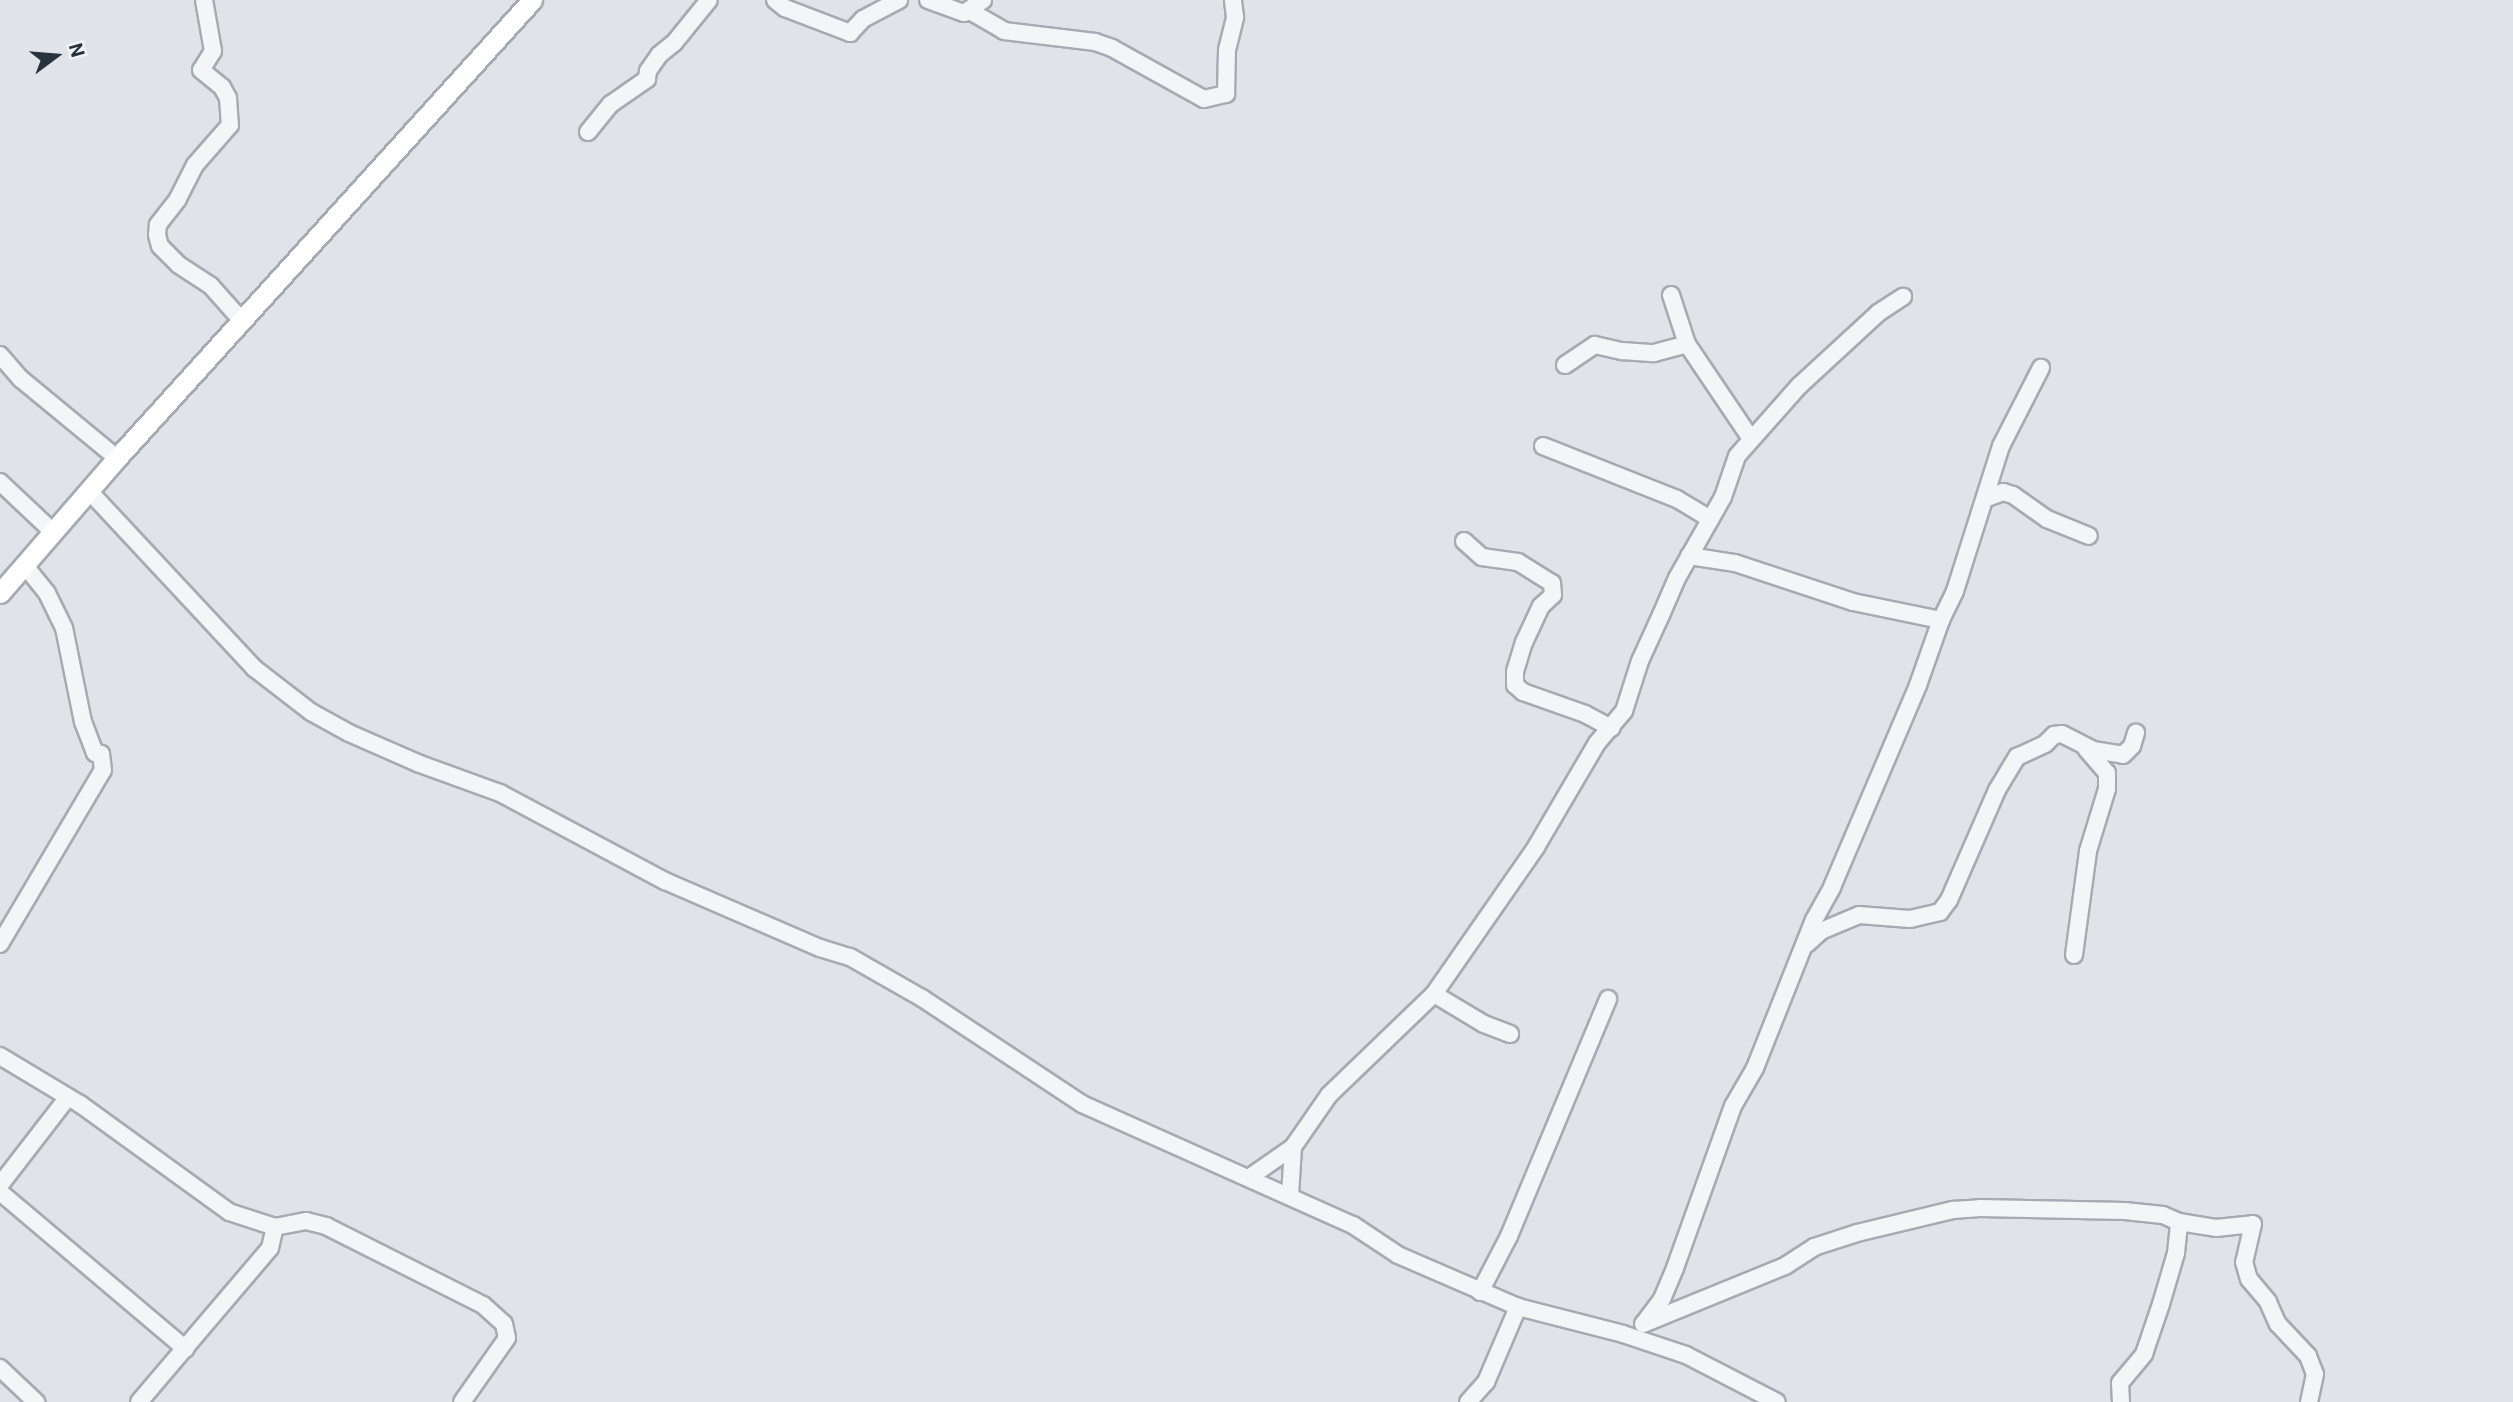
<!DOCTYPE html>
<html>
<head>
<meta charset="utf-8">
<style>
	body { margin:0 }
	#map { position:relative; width:2513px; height:1402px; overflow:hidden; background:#e0e4e9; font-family:Roboto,sans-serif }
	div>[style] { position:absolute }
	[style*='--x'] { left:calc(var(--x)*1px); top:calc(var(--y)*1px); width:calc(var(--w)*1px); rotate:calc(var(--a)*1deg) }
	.roads { filter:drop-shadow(2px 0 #a5abb3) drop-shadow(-2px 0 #a5abb3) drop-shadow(0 2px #a5abb3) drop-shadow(0 -2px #a5abb3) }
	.minor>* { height:16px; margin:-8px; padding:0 8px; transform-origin:8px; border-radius:8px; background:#f3f5f7 }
	.major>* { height:19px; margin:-9.5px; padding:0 9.5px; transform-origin:9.5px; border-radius:9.5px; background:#fff }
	span { translate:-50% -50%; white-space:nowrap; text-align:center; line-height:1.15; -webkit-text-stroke:7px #f0f3f6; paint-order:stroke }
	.north { position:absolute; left:21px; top:21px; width:70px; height:70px; -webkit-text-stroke:5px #f0f3f6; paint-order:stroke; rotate:74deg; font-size:19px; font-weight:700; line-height:28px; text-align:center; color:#293340 }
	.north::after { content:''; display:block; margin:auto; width:24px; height:32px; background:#293340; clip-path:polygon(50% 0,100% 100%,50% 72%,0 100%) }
</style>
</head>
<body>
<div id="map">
	<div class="roads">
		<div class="minor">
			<div style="--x:204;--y:0;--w:52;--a:80"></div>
			<div style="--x:213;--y:51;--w:22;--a:122"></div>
			<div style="--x:201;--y:70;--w:27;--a:39"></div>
			<div style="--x:222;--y:87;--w:13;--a:61"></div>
			<div style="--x:228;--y:98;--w:27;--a:86"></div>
			<div style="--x:230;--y:125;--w:53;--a:131.2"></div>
			<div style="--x:195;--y:165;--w:38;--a:117"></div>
			<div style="--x:178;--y:199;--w:33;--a:128"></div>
			<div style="--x:158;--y:225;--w:10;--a:96"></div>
			<div style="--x:157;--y:235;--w:11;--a:75"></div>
			<div style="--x:160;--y:246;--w:27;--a:45"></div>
			<div style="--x:179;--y:265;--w:38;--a:33"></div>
			<div style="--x:211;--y:286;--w:48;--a:48.4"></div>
			<div style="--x:775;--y:0;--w:13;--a:39"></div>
			<div style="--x:785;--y:8;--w:70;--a:21"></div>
			<div style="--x:850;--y:33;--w:19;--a:-47"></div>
			<div style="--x:863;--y:19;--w:41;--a:-27.8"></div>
			<div style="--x:928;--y:0;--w:38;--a:20"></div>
			<div style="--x:964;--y:13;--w:23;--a:-34"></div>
			<div style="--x:970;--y:11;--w:39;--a:30"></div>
			<div style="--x:1004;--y:31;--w:92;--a:6.9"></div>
			<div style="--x:1095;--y:42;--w:18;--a:19"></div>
			<div style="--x:1112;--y:48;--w:105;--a:29"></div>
			<div style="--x:1204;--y:99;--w:23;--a:-13"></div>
			<div style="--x:1226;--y:94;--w:44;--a:-88.7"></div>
			<div style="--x:1227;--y:50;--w:34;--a:-76"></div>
			<div style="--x:1235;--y:17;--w:17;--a:-97"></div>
			<div style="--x:588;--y:132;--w:36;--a:-51"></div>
			<div style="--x:611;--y:104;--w:44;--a:-34.8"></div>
			<div style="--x:647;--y:79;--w:8;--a:-83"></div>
			<div style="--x:648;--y:71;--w:19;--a:-55"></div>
			<div style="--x:659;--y:55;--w:19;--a:-39"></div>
			<div style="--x:674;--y:43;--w:55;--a:-50.9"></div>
			<div style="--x:1671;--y:295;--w:52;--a:71.9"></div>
			<div style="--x:1687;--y:344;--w:115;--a:56"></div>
			<div style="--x:0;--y:355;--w:32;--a:49"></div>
			<div style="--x:21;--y:379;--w:124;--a:39.5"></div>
			<div style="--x:1565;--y:365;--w:36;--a:-34"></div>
			<div style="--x:1595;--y:345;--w:28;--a:13"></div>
			<div style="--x:1622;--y:351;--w:32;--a:4"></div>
			<div style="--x:1654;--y:353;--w:34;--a:-15"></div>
			<div style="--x:1543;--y:446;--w:144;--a:21.6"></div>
			<div style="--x:1677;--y:499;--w:39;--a:31"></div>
			<div style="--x:0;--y:482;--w:73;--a:43.3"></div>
			<div style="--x:90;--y:492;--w:241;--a:47"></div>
			<div style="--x:254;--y:668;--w:72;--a:37.7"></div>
			<div style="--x:311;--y:712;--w:43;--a:28.9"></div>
			<div style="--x:349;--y:733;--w:77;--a:23.6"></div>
			<div style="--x:420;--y:764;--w:85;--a:19.9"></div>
			<div style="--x:500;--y:793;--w:187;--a:28.1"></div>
			<div style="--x:665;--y:881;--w:169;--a:23.4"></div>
			<div style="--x:820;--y:948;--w:31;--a:17"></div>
			<div style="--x:850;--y:957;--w:83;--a:29.7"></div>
			<div style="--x:922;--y:998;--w:192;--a:33.5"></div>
			<div style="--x:1082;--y:1104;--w:297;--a:24.1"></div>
			<div style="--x:1353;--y:1225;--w:54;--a:33.7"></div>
			<div style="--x:1398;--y:1255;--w:131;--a:23.4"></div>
			<div style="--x:1518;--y:1307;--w:108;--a:14.4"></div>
			<div style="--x:1623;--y:1334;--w:66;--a:18.4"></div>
			<div style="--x:1686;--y:1355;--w:102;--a:27.3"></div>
			<div style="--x:1987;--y:498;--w:17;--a:-21"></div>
			<div style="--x:2003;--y:492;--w:10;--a:17"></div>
			<div style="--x:2013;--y:495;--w:42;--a:35.2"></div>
			<div style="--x:2047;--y:519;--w:45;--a:22"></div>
			<div style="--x:1464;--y:541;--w:24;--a:42"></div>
			<div style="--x:1482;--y:557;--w:36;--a:8"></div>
			<div style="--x:1518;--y:562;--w:40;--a:32"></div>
			<div style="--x:1552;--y:583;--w:12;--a:85"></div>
			<div style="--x:1553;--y:595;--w:16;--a:137"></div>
			<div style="--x:1541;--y:606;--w:40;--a:115"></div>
			<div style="--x:1524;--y:642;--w:31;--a:107"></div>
			<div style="--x:1515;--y:672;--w:13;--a:90"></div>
			<div style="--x:1515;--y:685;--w:11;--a:41"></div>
			<div style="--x:1523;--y:692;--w:66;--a:19.5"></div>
			<div style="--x:1585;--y:714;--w:30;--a:28"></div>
			<div style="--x:1689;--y:556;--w:47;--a:8.7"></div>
			<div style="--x:1735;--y:563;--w:124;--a:18.3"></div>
			<div style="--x:1853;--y:602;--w:90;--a:11.6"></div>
			<div style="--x:0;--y:944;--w:202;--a:-59.4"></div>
			<div style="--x:103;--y:770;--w:16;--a:-97"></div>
			<div style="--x:101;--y:754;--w:6;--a:-171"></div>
			<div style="--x:95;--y:753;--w:33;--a:-111"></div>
			<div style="--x:83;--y:722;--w:96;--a:-101.4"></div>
			<div style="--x:64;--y:628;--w:39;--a:-116"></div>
			<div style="--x:47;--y:593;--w:35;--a:-129"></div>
			<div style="--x:1807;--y:944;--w:19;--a:-43"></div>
			<div style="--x:1821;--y:931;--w:41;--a:-22.8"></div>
			<div style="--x:1859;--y:915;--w:51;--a:4.5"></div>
			<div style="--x:1910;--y:919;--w:31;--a:-13"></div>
			<div style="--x:1940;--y:912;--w:15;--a:-53"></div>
			<div style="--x:1949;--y:900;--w:120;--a:-66.4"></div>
			<div style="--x:1997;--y:790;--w:39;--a:-59"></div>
			<div style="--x:2017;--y:757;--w:31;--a:-25"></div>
			<div style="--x:2045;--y:744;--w:13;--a:-45"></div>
			<div style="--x:2054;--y:735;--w:8;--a:-7"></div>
			<div style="--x:2062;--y:734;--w:35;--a:27"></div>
			<div style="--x:2093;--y:750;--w:30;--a:9"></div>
			<div style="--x:2123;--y:755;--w:13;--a:-45"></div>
			<div style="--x:2132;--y:746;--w:14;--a:-73"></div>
			<div style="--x:2074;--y:955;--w:105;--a:-82.3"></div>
			<div style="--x:2088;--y:851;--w:65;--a:-73"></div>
			<div style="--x:2107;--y:789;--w:16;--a:-90"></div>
			<div style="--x:2107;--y:773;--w:32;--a:-131"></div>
			<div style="--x:1434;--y:994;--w:58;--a:31"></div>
			<div style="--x:1484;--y:1024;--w:28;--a:21"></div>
			<div style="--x:0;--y:1056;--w:93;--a:31"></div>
			<div style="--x:80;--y:1104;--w:184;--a:35.9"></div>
			<div style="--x:229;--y:1212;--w:48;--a:18.1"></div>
			<div style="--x:275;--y:1227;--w:32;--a:-11"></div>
			<div style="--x:306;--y:1221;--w:21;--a:14"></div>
			<div style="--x:326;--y:1226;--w:176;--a:26.7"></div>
			<div style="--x:483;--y:1305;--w:28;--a:42"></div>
			<div style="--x:504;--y:1324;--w:14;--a:78"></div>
			<div style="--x:507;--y:1338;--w:78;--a:125.1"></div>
			<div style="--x:1250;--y:1177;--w:52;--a:-34.9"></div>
			<div style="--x:1293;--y:1147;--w:63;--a:-55.3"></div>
			<div style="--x:1329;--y:1095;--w:146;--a:-43.9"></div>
			<div style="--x:1434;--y:994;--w:179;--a:-55.2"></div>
			<div style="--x:1536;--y:847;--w:121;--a:-59.6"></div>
			<div style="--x:1597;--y:743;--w:42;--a:-49.8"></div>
			<div style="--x:1624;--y:711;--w:52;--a:-72.3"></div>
			<div style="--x:1640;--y:661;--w:51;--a:-65.5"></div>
			<div style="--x:1661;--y:615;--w:40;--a:-66.6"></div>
			<div style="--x:1677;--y:578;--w:93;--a:-60.4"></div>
			<div style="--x:1723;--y:497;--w:43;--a:-71.1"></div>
			<div style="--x:1737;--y:456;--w:94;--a:-48.5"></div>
			<div style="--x:1799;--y:386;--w:108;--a:-42.7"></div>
			<div style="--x:1878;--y:313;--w:30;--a:-33"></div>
			<div style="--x:0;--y:1185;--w:111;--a:-52.3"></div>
			<div style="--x:0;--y:1192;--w:243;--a:40.2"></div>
			<div style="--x:1290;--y:1196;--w:49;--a:-86.5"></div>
			<div style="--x:1480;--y:1292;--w:63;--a:-62.6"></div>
			<div style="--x:1509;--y:1236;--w:257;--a:-67.3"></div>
			<div style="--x:1644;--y:1323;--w:30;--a:-53"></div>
			<div style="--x:1662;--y:1299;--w:34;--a:-67"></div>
			<div style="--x:1675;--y:1268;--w:172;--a:-70.3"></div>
			<div style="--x:1733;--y:1106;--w:44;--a:-59.9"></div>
			<div style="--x:1755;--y:1068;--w:159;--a:-68.3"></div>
			<div style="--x:1814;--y:920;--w:38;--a:-61"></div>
			<div style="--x:1832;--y:887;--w:220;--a:-66.9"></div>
			<div style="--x:1918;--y:685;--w:69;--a:-70.5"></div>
			<div style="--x:1941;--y:620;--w:32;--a:-64"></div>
			<div style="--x:1955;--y:591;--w:152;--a:-72.4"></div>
			<div style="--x:2001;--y:446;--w:88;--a:-62.9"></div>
			<div style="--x:1643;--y:1324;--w:153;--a:-22.2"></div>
			<div style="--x:1785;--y:1266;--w:35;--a:-33"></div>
			<div style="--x:1814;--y:1247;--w:45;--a:-18"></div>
			<div style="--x:1857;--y:1233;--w:99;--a:-13.5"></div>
			<div style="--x:1953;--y:1210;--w:27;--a:-4"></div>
			<div style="--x:1980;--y:1208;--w:145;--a:1.2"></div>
			<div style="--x:2125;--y:1211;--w:38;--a:6"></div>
			<div style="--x:2163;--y:1215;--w:17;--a:24"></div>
			<div style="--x:2179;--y:1222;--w:37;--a:9"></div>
			<div style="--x:2216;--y:1228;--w:37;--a:-6"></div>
			<div style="--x:2253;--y:1224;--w:39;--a:103"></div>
			<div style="--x:2244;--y:1262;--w:18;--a:74"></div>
			<div style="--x:2249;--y:1279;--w:30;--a:50"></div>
			<div style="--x:2268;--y:1302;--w:24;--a:66"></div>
			<div style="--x:2278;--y:1324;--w:44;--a:46.8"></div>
			<div style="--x:2308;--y:1356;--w:19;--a:69"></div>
			<div style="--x:2315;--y:1374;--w:29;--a:102"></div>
			<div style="--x:0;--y:1368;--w:50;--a:43.4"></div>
			<div style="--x:139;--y:1402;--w:202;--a:-49.6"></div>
			<div style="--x:270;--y:1248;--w:22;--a:-77"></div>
			<div style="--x:1468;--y:1402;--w:27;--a:-48"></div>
			<div style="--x:1486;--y:1382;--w:82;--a:-66.9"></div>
			<div style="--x:2121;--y:1402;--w:19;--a:-93"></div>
			<div style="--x:2120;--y:1383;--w:38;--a:-50"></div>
			<div style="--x:2144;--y:1354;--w:53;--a:-71.2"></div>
			<div style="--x:2161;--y:1304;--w:53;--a:-73.6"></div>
			<div style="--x:2176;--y:1253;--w:31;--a:-84"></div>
		</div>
		<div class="major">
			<div style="--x:0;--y:593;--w:179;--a:-49.1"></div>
			<div style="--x:117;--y:458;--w:618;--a:-47.82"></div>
		</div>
	</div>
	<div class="north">N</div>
</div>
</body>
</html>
